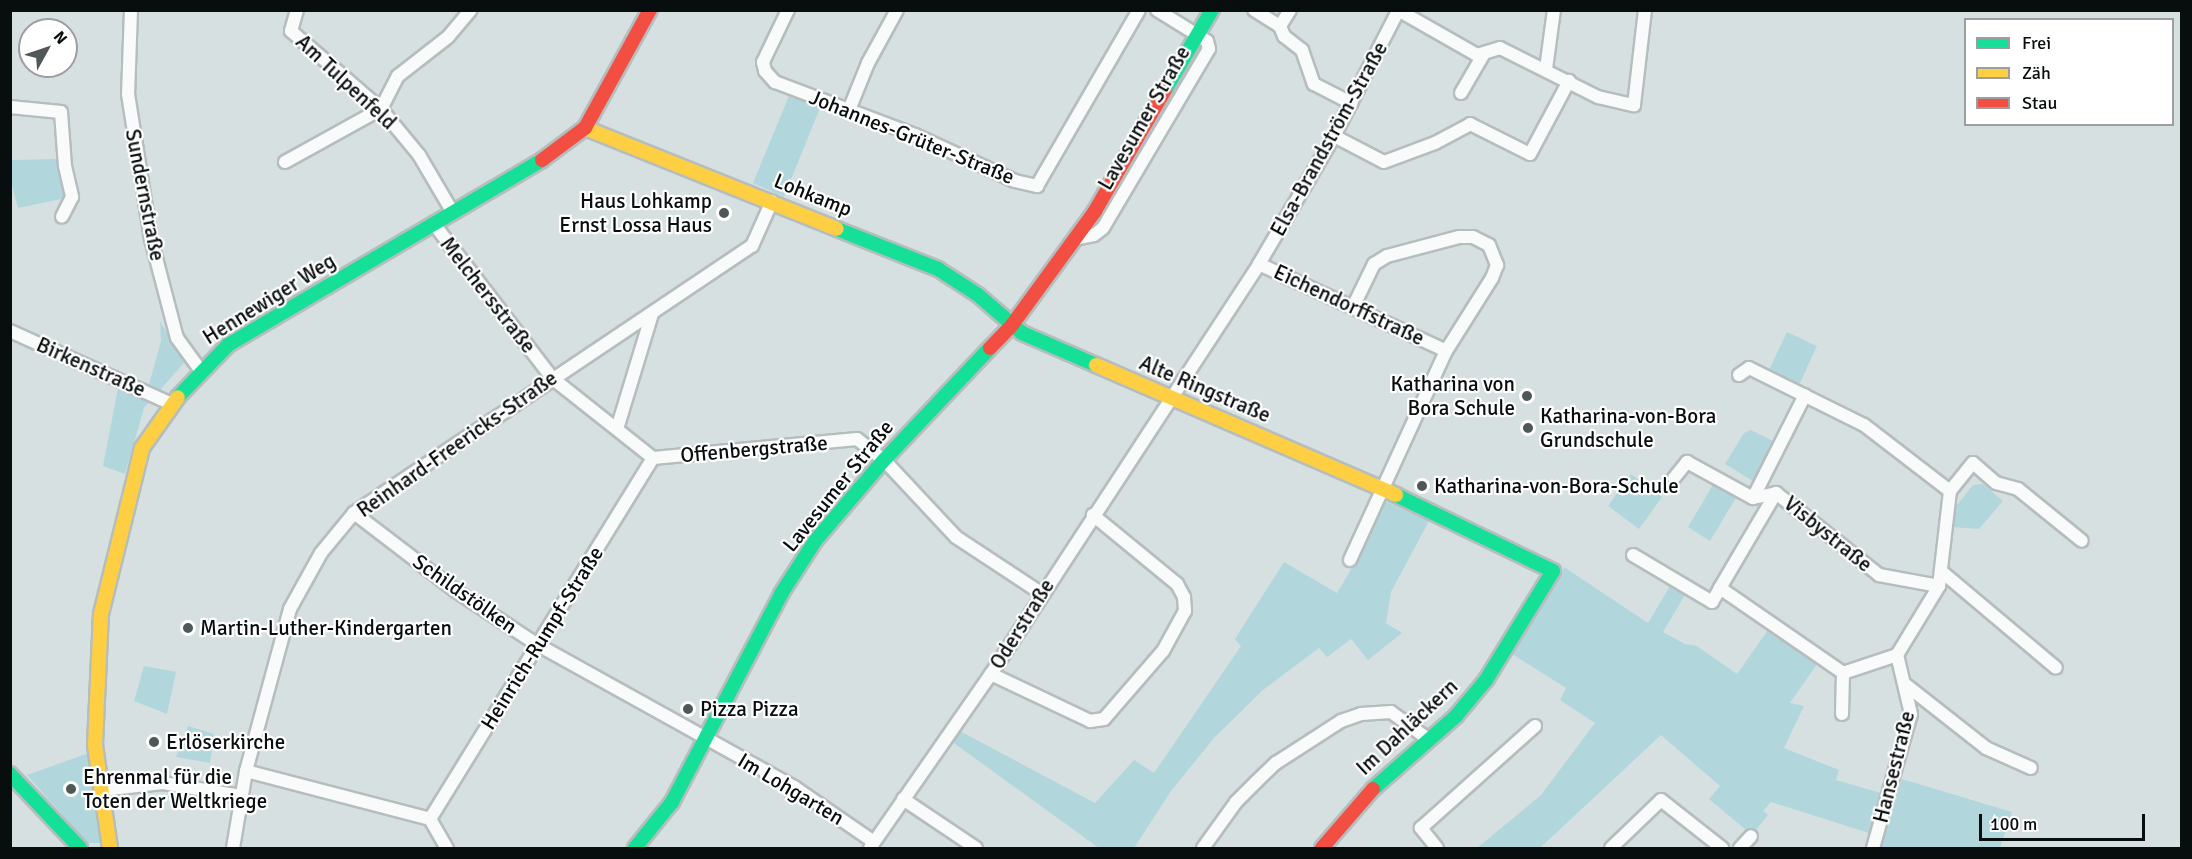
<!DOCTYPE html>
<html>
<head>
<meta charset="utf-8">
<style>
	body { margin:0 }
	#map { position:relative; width:2192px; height:859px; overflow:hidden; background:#d6e0e1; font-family:Signika,sans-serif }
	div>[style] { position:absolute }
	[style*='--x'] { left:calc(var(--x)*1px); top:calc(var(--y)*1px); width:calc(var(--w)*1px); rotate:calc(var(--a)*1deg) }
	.green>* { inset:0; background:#b1d7dd }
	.roads { filter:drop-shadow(2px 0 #b6bdbe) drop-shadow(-2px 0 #b6bdbe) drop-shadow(0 2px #b6bdbe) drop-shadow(0 -2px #b6bdbe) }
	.street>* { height:12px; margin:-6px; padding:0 6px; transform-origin:6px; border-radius:6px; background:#f9fafa }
	.fast>* { height:14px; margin:-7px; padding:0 7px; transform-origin:7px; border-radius:7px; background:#16e098 }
	.slow>* { height:14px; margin:-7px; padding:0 7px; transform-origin:7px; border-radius:7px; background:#ffcf43 }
	.jam>* { height:14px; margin:-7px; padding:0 7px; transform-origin:7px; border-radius:7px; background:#f24e42 }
	.dots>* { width:16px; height:16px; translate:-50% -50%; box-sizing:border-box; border:3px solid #fff; border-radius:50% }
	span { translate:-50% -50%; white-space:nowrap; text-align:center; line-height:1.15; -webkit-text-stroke:4.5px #fff; paint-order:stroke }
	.street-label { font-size:21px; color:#080d0e }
	.poi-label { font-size:21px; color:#080d0e }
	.right { translate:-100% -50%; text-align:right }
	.left { translate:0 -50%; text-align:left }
	.frame { position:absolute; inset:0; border:12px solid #080d0e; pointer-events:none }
	.legend { position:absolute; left:1964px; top:18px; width:210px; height:108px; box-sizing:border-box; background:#fff; border:2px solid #9c9e9f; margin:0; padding:8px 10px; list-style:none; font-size:18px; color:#080d0e }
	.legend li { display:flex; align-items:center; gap:12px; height:30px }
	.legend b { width:30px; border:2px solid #9c9e9f }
	.north { position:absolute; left:18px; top:18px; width:60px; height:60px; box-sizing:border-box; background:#fff; border:2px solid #9c9e9f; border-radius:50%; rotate:50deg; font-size:16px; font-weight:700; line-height:24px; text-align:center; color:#080d0e }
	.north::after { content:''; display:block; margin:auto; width:21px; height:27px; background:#505758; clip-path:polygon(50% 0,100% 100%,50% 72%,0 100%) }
	.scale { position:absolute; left:1979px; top:814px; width:166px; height:27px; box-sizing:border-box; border:3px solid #080d0e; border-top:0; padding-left:8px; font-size:18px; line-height:21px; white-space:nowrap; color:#080d0e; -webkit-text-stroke:4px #fff; paint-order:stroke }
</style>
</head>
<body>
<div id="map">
	<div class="green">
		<div style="clip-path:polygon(789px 96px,820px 108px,784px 197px,753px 183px)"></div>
		<div style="clip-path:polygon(57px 159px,66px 198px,18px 208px,11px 182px,10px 160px)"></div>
		<div style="clip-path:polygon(160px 321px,184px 363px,144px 408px,125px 474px,103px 466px,118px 388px,145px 399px,161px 341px)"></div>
		<div style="clip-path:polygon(1787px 332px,1817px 346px,1799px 385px,1769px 370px)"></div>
		<div style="clip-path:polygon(1751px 430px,1775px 442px,1753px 481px,1725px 464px,1744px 433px)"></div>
		<div style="clip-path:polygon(1631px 474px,1662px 497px,1639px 529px,1608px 506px)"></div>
		<div style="clip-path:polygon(1714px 483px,1737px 496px,1710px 541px,1688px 527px)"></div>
		<div style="clip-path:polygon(1983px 484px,2003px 501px,1979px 529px,1951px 527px,1953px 510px,1973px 485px)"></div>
		<div style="clip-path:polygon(1382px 500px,1429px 521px,1391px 592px,1386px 623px,1402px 633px,1368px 660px,1351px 639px,1327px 657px,1319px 648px,1263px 690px,1214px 738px,1171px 791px,1134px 848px,1099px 848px,951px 741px,958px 730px,1095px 803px,1134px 760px,1154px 773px,1241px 646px,1235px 639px,1284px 562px,1337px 593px,1353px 566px)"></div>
		<div style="clip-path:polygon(1564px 567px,1648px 623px,1670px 586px,1685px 595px,1663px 632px,1685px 644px,1697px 646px,1737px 674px,1768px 630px,1817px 664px,1790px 703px,1804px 706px,1784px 748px,1839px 770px,1836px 780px,1881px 793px,1869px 833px,1771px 802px,1763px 811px,1768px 815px,1752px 835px,1709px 799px,1720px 786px,1661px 735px,1540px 848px,1477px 848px,1541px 795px,1595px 723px,1560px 700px,1566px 688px,1512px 654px)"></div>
		<div style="clip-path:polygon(144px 666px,176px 672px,167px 714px,134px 701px)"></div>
		<div style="clip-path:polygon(188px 726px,214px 734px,210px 763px,176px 757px)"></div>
		<div style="clip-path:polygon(89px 753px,103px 843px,87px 843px,27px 775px)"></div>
		<div style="clip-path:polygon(1902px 779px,2012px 812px,2000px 848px,1881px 848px)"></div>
	</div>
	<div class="roads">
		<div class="street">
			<div style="--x:131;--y:10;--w:84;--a:92"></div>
			<div style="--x:128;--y:94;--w:147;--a:81"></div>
			<div style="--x:151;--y:239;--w:102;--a:75.3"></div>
			<div style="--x:177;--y:338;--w:39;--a:54"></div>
			<div style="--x:297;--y:10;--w:22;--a:106"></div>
			<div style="--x:291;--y:31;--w:119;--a:40.9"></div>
			<div style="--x:381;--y:109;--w:60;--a:50.4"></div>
			<div style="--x:419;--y:155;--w:65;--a:59.5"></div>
			<div style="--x:788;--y:10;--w:58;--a:115.7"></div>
			<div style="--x:763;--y:62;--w:9;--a:77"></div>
			<div style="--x:765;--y:71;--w:15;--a:48"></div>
			<div style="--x:775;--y:82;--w:150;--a:20.7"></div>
			<div style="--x:915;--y:135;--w:110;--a:24.7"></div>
			<div style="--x:1015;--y:181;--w:23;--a:13"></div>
			<div style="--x:1037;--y:186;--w:203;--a:-59.9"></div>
			<div style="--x:1254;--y:10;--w:31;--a:32"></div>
			<div style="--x:1290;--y:10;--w:19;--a:122"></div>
			<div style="--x:1280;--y:26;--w:11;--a:68"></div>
			<div style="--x:1284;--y:36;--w:23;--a:38"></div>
			<div style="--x:1302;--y:50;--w:36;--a:71"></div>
			<div style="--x:1314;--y:84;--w:42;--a:27.2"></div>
			<div style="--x:1398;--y:10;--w:91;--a:29.7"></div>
			<div style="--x:1477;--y:55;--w:24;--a:-17"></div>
			<div style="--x:1500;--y:48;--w:110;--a:26.6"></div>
			<div style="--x:1598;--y:97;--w:37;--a:13"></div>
			<div style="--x:1634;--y:105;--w:96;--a:-83.4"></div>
			<div style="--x:1546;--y:69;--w:60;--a:-82.3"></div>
			<div style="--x:1461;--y:93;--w:44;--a:-59.9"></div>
			<div style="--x:10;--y:107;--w:51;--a:5.6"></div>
			<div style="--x:61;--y:112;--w:54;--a:85.8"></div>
			<div style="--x:65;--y:166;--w:32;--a:77"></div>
			<div style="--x:72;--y:197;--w:22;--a:117"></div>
			<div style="--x:849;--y:110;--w:51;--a:-68"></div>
			<div style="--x:868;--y:63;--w:60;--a:-61.3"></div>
			<div style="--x:1334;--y:136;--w:56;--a:27.5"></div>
			<div style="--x:1384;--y:162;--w:54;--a:-20.4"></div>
			<div style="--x:1435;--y:143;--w:40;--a:-28"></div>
			<div style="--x:1470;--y:124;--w:67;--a:26.6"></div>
			<div style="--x:1530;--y:154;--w:83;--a:-61.9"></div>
			<div style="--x:285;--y:162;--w:110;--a:-28.9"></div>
			<div style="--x:381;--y:109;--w:37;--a:-63"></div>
			<div style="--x:398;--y:76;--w:63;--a:-38"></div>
			<div style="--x:448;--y:37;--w:35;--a:-50"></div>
			<div style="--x:434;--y:224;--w:194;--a:52.5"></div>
			<div style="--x:552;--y:378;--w:129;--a:38.4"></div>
			<div style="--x:1075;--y:239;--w:19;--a:-12"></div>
			<div style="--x:1094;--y:235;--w:11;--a:-38"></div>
			<div style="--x:1103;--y:228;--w:208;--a:-59.4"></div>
			<div style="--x:1209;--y:49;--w:8;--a:-104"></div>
			<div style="--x:1207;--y:41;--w:59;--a:-148.2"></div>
			<div style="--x:1259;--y:264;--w:148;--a:-59.6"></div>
			<div style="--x:1334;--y:136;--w:138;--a:-62.9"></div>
			<div style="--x:1354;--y:305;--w:46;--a:-64"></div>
			<div style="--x:1374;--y:264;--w:15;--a:-32"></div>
			<div style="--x:1387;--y:256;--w:74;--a:-14.8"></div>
			<div style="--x:1459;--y:237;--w:14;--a:0"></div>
			<div style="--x:1473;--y:237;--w:18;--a:27"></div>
			<div style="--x:1489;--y:245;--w:22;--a:68"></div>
			<div style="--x:1497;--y:265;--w:14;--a:111"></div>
			<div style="--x:1492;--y:278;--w:86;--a:122.2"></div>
			<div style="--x:10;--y:331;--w:178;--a:24.3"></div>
			<div style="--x:1739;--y:375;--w:12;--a:-35"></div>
			<div style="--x:1749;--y:368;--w:128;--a:26.4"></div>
			<div style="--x:1864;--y:425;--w:108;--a:37.5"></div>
			<div style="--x:617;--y:429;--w:120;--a:-73.1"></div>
			<div style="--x:653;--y:458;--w:205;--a:-5.3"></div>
			<div style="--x:857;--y:439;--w:34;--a:38"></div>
			<div style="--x:884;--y:460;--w:105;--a:46.9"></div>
			<div style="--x:956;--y:537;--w:102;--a:33.4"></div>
			<div style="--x:1674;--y:478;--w:21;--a:-51"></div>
			<div style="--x:1687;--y:462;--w:75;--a:28.6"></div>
			<div style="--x:1753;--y:498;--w:24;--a:-12"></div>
			<div style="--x:1776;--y:493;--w:132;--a:38.5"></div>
			<div style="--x:1879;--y:575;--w:61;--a:10.4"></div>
			<div style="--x:1753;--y:498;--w:115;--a:-63.2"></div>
			<div style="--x:354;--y:513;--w:128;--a:37.4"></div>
			<div style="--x:456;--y:591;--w:98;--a:33.4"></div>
			<div style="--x:538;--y:645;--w:293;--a:29"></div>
			<div style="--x:794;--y:787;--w:97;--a:34.5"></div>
			<div style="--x:1633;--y:555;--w:92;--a:30.7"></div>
			<div style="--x:1712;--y:602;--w:16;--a:-60"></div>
			<div style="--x:1720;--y:588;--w:150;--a:34.6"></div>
			<div style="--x:1843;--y:673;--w:57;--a:-18.4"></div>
			<div style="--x:1941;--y:571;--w:150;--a:40.1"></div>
			<div style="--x:1720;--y:588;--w:110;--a:-59.5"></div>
			<div style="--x:991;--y:674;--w:110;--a:25.4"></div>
			<div style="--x:1090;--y:721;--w:14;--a:-8"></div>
			<div style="--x:1104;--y:719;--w:90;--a:-49.1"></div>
			<div style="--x:1163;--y:651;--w:46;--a:-61.2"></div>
			<div style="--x:1185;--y:611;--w:14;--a:-94"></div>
			<div style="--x:1184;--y:597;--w:15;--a:-118"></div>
			<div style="--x:1177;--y:584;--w:109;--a:-140.6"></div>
			<div style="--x:1906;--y:685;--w:102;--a:38.2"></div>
			<div style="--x:1986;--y:748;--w:49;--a:24"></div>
			<div style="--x:1842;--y:714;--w:41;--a:-88.6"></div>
			<div style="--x:246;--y:771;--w:190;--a:14.6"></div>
			<div style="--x:430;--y:819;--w:34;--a:60"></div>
			<div style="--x:102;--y:790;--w:61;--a:-6.5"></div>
			<div style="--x:163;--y:783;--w:79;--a:9.5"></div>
			<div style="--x:903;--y:799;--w:88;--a:33.9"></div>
			<div style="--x:430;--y:819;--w:424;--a:-58.3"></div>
			<div style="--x:233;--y:848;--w:78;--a:-80.4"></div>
			<div style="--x:246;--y:771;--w:168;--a:-74.8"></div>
			<div style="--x:290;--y:609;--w:64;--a:-61"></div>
			<div style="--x:321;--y:553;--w:52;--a:-50.5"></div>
			<div style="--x:354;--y:513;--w:479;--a:-33.9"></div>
			<div style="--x:752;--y:246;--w:49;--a:-66"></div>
			<div style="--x:870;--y:848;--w:212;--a:-55.2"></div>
			<div style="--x:991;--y:674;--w:490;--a:-56.8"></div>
			<div style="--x:1259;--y:264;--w:206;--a:24.9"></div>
			<div style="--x:1446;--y:351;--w:230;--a:114.7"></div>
			<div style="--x:1203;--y:848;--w:57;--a:-54.3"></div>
			<div style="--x:1236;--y:802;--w:28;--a:-45"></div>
			<div style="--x:1256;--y:782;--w:28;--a:-44"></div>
			<div style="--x:1276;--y:763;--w:77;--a:-32.9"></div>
			<div style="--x:1341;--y:721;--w:21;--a:-19"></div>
			<div style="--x:1361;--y:714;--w:30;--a:-4"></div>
			<div style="--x:1391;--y:712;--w:46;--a:36.1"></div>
			<div style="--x:1437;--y:848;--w:26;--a:-129"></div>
			<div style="--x:1421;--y:828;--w:153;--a:-41.8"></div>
			<div style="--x:1611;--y:848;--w:69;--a:-43.8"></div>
			<div style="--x:1661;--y:800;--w:78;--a:38.2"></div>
			<div style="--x:1740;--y:848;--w:16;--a:-47"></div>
			<div style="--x:1873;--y:848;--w:139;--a:-74.2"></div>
			<div style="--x:1911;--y:714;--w:61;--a:-103.3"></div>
			<div style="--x:1897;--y:655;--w:81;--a:-58.7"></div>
			<div style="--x:1939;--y:586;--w:96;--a:-83.4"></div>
			<div style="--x:1950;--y:491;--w:36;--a:-51"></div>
			<div style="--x:1973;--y:463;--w:30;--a:41"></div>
			<div style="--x:1996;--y:483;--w:23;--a:15"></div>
			<div style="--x:2018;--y:489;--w:82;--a:39.1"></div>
		</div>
		<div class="fast">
			<div style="--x:1165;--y:90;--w:93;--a:-59.6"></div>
			<div style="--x:837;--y:229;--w:109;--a:21.6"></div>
			<div style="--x:938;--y:269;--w:48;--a:33"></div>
			<div style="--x:978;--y:295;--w:58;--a:40.8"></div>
			<div style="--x:1022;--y:333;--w:81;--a:23.4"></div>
			<div style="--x:178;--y:397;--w:72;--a:-46.1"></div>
			<div style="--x:228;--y:345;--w:364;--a:-30.5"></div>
			<div style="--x:10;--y:774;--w:102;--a:46.6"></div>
			<div style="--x:1373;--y:789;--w:111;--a:-41.3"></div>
			<div style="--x:1456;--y:716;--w:47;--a:-50.2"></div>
			<div style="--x:1486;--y:680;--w:128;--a:-58.4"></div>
			<div style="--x:1553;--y:571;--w:174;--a:-154.2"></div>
			<div style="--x:635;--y:848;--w:59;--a:-51.2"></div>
			<div style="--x:672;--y:802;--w:235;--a:-62.3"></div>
			<div style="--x:781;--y:594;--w:63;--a:-57.3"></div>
			<div style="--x:815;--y:541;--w:106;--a:-49.6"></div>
			<div style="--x:884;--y:460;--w:154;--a:-46.6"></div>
		</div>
		<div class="slow">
			<div style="--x:585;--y:128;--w:271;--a:21.8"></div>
			<div style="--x:1096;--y:365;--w:327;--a:23.4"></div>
			<div style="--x:110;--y:848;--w:104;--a:-98.3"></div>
			<div style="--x:95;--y:745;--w:131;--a:-87.4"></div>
			<div style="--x:101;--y:614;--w:171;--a:-76.1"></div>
			<div style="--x:142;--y:448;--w:62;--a:-54.8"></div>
		</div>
		<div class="jam">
			<div style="--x:542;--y:160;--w:54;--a:-36.7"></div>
			<div style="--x:585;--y:128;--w:135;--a:-61.2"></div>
			<div style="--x:990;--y:348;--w:32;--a:-46"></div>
			<div style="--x:1012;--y:325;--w:141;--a:-53.9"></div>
			<div style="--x:1095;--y:211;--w:140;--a:-60"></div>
			<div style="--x:1322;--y:848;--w:78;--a:-49.2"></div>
		</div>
	</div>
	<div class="dots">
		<div style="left:724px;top:213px;background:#505758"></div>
		<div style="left:1527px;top:396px;background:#505758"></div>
		<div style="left:1528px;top:428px;background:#505758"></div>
		<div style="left:1422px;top:486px;background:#505758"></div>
		<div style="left:188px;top:628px;background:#505758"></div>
		<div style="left:688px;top:709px;background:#505758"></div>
		<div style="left:154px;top:742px;background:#505758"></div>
		<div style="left:71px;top:789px;background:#505758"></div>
	</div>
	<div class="street-label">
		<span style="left:346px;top:82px;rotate:43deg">Am Tulpenfeld</span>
		<span style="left:1144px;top:118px;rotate:-60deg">Lavesumer Straße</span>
		<span style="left:912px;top:137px;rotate:22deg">Johannes-Grüter-Straße</span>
		<span style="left:1329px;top:139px;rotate:-61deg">Elsa-Brandström-Straße</span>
		<span style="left:145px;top:195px;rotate:79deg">Sundernstraße</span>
		<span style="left:813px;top:195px;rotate:22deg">Lohkamp</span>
		<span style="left:488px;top:295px;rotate:52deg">Melchersstraße</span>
		<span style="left:269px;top:299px;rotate:-32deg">Hennewiger Weg</span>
		<span style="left:1349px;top:305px;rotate:25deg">Eichendorffstraße</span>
		<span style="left:91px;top:367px;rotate:24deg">Birkenstraße</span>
		<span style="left:1205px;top:389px;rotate:23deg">Alte Ringstraße</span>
		<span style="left:457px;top:444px;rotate:-35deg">Reinhard-Freericks-Straße</span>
		<span style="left:754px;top:449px;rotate:-5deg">Offenbergstraße</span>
		<span style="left:838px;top:486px;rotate:-51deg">Lavesumer Straße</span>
		<span style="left:1828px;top:534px;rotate:39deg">Visbystraße</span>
		<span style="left:465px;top:594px;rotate:35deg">Schildstölken</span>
		<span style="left:1022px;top:624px;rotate:-58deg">Oderstraße</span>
		<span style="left:542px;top:638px;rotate:-58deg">Heinrich-Rumpf-Straße</span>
		<span style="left:1407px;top:727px;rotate:-43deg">Im Dahläckern</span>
		<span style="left:1894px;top:767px;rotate:-76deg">Hansestraße</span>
		<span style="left:791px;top:789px;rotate:31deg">Im Lohgarten</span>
	</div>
	<div class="poi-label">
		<span class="right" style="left:712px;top:213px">Haus Lohkamp<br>Ernst Lossa Haus</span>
		<span class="right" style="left:1515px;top:396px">Katharina von<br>Bora Schule</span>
		<span class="left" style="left:1540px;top:428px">Katharina-von-Bora<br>Grundschule</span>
		<span class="left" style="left:1434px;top:486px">Katharina-von-Bora-Schule</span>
		<span class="left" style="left:200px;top:628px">Martin-Luther-Kindergarten</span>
		<span class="left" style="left:700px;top:709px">Pizza Pizza</span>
		<span class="left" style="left:166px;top:742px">Erlöserkirche</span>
		<span class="left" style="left:83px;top:789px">Ehrenmal für die<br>Toten der Weltkriege</span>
	</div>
	<div class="frame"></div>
	<ul class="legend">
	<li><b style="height:8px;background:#16e098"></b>Frei</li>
	<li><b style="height:8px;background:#ffcf43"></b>Zäh</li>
	<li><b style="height:8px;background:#f24e42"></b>Stau</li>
	</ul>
	<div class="north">N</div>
	<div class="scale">100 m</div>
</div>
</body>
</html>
